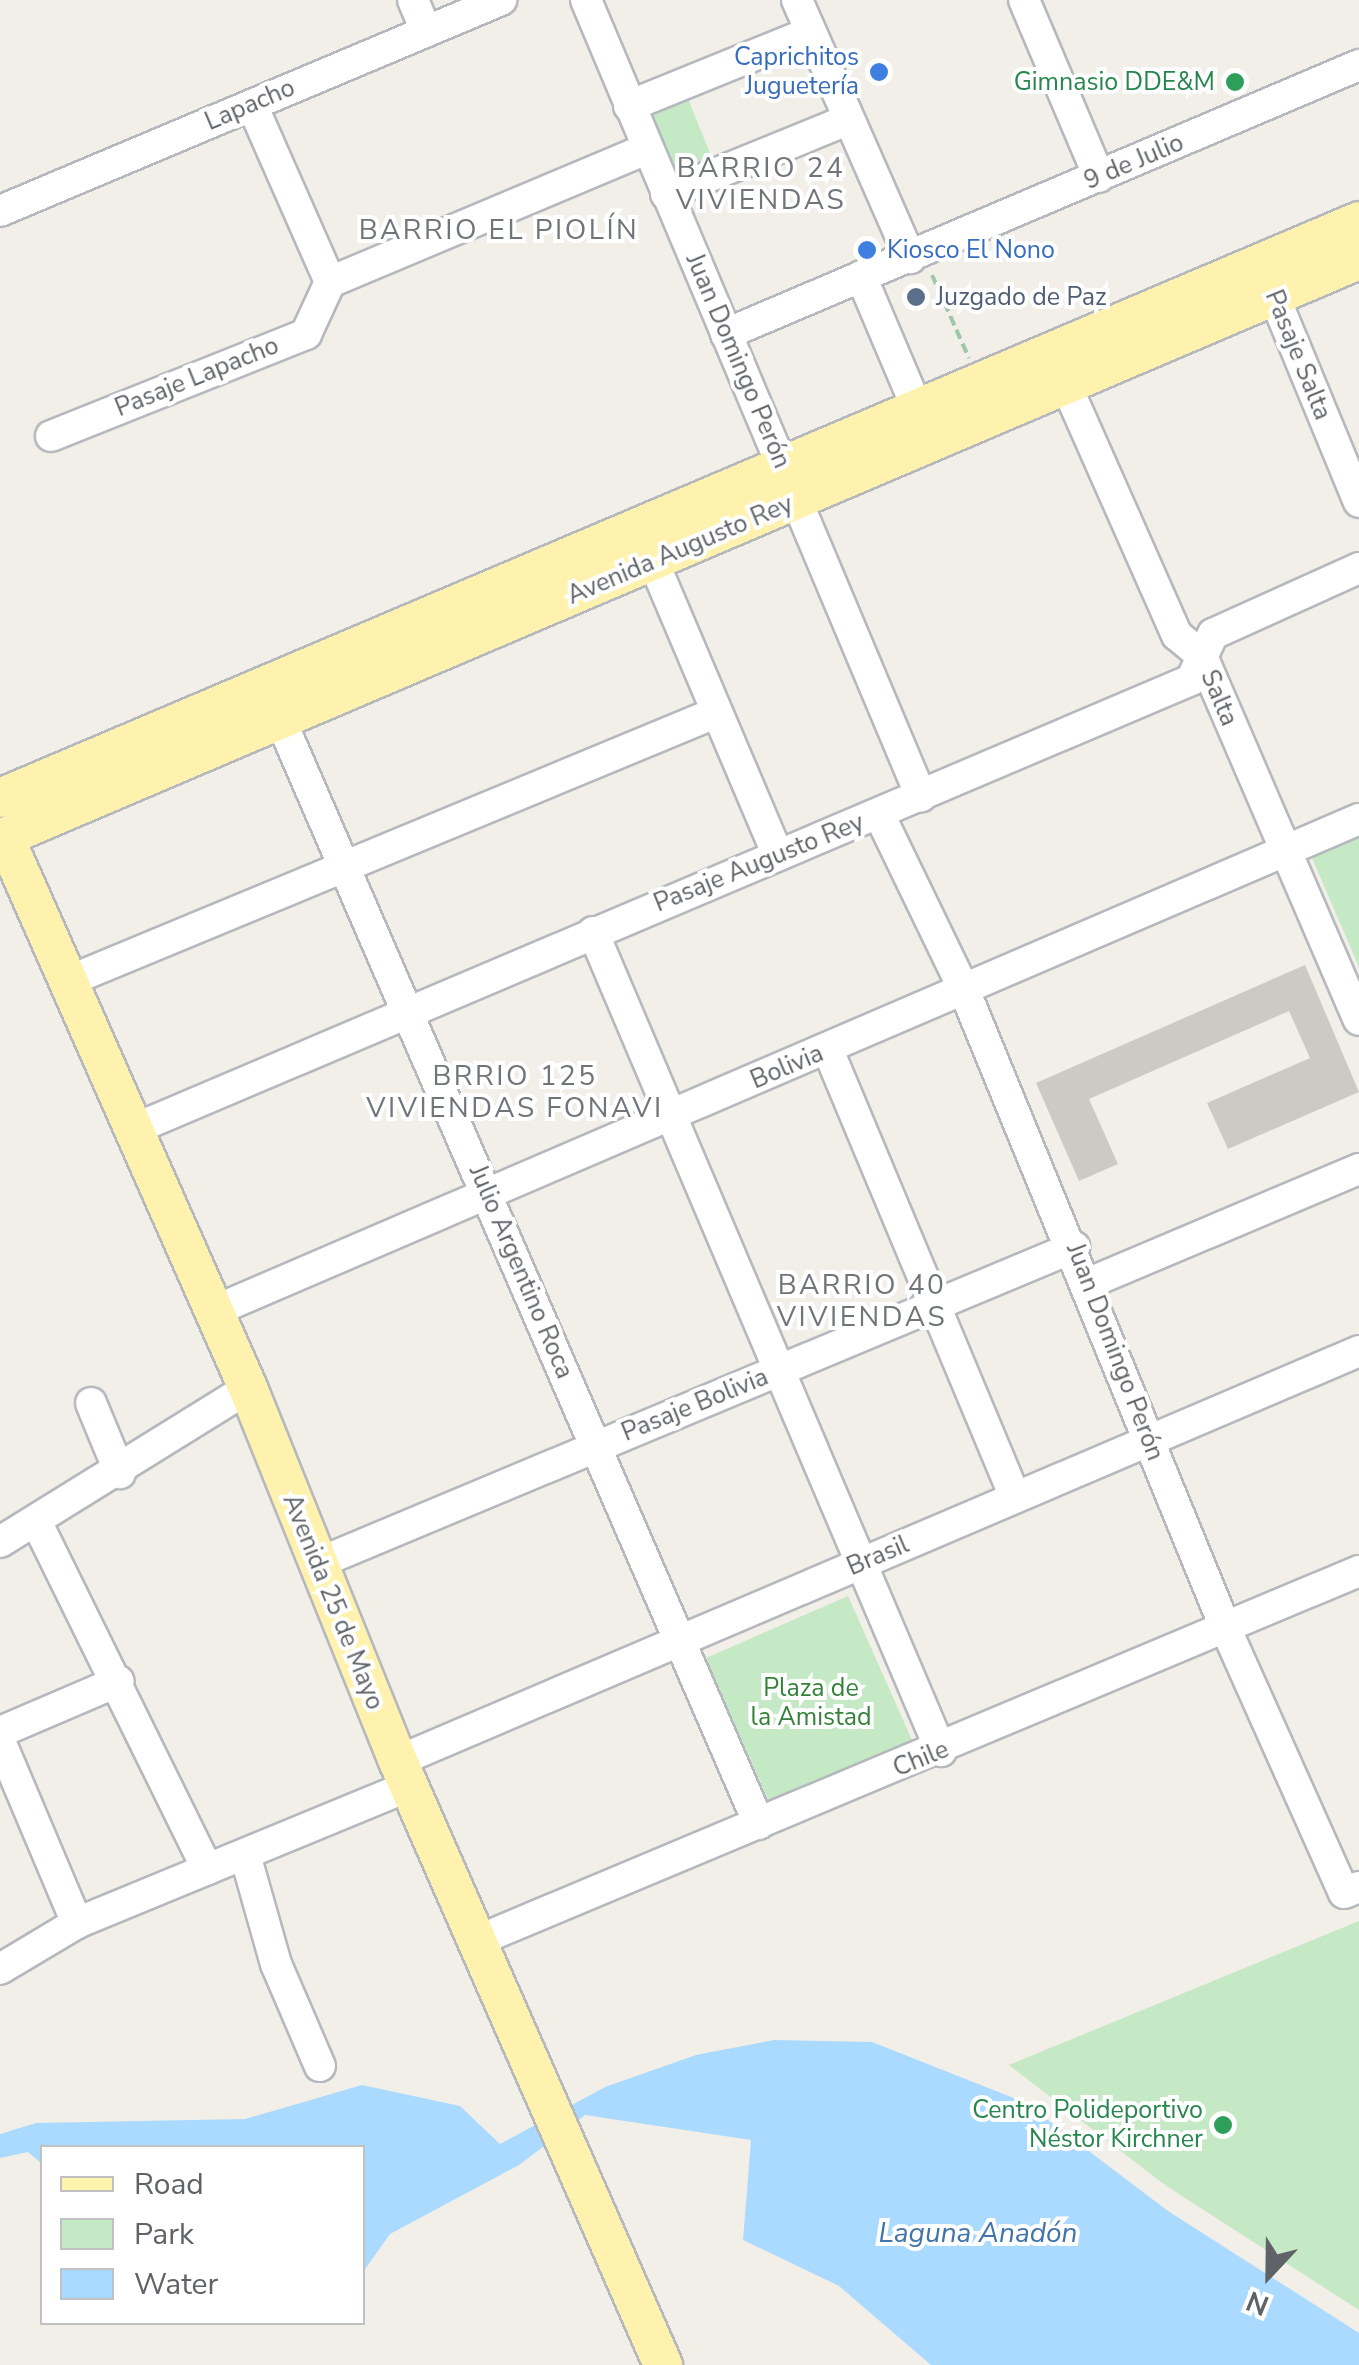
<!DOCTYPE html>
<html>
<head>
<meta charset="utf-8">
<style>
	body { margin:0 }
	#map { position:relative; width:1359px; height:2365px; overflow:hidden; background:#f1efe8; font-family:"Nunito Sans",sans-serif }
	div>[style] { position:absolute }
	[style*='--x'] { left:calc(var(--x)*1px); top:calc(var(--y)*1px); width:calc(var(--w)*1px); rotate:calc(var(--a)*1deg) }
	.green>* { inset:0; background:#c5e8c5 }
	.water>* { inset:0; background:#aadaff }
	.building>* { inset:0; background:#cccac5 }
	.path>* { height:4px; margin-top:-2px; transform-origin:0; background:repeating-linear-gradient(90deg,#9cc7a9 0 10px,transparent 0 15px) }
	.roads { filter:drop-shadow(2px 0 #b5b8bc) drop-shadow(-2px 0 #b5b8bc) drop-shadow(0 2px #b5b8bc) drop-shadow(0 -2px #b5b8bc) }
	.minor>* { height:30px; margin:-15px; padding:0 15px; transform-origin:15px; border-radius:15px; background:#fff }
	.major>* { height:38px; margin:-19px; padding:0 19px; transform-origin:19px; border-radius:19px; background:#fff2af }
	.dots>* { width:28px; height:28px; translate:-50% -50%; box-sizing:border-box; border:5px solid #fff; border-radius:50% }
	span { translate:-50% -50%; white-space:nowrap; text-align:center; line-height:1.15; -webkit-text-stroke:8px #fff; paint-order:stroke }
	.shop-label { font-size:25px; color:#366cbe }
	.right { translate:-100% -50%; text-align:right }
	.left { translate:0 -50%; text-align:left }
	.leisure-label { font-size:25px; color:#27864d }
	.street-label { font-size:25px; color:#5f6368 }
	.service-label { font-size:25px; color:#4e5e75 }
	.park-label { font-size:25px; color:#348238 }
	.neighbourhood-label { font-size:28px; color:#70757a; letter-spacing:2.5px }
	.water-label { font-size:28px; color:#4174aa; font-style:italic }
	.legend { position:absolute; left:40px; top:2145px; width:325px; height:180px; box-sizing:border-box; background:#fff; border:2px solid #bfc1c3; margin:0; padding:12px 18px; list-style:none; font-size:30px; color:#5f6368 }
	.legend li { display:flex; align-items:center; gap:20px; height:50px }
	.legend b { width:50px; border:2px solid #bfc1c3 }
	.north { position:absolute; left:1219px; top:2225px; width:100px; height:100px; -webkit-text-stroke:8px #fff; paint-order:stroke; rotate:202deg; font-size:28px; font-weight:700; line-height:40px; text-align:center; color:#5f6368 }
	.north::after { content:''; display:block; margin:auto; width:35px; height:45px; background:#5f6368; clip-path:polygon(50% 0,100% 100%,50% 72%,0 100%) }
</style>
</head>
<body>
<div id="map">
	<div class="green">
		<div style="clip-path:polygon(686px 94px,714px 163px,670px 181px,643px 111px)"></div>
		<div style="clip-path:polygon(1359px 838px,1359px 967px,1312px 858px)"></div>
		<div style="clip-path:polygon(848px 1596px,916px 1749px,773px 1811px,706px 1658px)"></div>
		<div style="clip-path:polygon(1359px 1921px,1359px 2310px,1165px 2185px,1009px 2065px)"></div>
	</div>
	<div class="water">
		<div style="clip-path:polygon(774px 2040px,872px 2042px,1024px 2102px,1168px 2211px,1359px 2333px,1359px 2365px,931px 2365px,839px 2286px,743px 2240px,751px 2140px,585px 2115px,519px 2165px,390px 2234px,363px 2272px,362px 2148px,42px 2148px,42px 2164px,28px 2152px,0 2158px,0 2134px,36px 2123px,245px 2119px,362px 2085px,460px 2106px,500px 2144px,605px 2087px,696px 2055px)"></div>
	</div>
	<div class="building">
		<div style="clip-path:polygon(1305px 965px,1359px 1092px,1228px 1149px,1207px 1103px,1310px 1058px,1289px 1011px,1089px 1099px,1118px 1164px,1079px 1181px,1036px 1083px)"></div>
	</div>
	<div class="path">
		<div style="--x:932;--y:275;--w:91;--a:66"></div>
	</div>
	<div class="roads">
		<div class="minor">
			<div style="--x:413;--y:0;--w:34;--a:67"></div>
			<div style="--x:586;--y:0;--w:864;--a:67.18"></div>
			<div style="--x:797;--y:0;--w:282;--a:66.3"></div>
			<div style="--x:1024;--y:0;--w:192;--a:67"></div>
			<div style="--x:252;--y:105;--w:193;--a:66.2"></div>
			<div style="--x:629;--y:106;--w:194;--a:-22.1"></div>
			<div style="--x:666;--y:194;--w:196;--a:-22.2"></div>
			<div style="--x:0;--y:211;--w:544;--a:-22.84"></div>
			<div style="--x:861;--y:276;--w:146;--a:67"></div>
			<div style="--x:1267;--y:279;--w:241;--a:67.6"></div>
			<div style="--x:726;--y:334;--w:688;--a:-23.02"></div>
			<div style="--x:1066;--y:385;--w:274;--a:66.1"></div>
			<div style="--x:1177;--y:635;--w:33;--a:40"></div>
			<div style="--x:1202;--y:656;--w:396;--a:66.7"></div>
			<div style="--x:51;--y:436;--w:275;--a:-21.8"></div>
			<div style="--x:306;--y:334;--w:57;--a:-65.2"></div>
			<div style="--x:330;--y:282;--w:344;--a:-22.8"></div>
			<div style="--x:653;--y:561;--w:319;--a:67"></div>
			<div style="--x:281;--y:721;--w:1202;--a:66.57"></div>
			<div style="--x:879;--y:814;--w:198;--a:64.2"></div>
			<div style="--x:965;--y:992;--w:686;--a:67.73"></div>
			<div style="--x:1225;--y:1627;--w:291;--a:65.9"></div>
			<div style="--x:1344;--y:1893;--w:16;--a:-22"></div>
			<div style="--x:593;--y:932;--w:890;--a:66.98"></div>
			<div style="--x:66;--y:982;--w:703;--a:-22.51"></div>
			<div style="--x:828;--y:1050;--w:485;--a:67.3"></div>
			<div style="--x:132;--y:1130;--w:1151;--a:-23.02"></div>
			<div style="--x:1191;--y:680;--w:51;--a:-64.4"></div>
			<div style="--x:1213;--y:634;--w:160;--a:-24.3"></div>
			<div style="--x:1089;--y:1283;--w:293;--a:-22.9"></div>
			<div style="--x:214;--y:1311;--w:1246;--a:-23.25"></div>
			<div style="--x:91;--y:1403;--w:76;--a:67.5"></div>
			<div style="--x:37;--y:1523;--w:386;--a:63.8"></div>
			<div style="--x:0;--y:1542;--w:292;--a:-31.8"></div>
			<div style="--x:316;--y:1564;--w:822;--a:-22.69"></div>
			<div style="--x:0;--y:1732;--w:129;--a:-23.2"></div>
			<div style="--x:0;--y:1741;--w:198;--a:67.1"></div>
			<div style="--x:398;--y:1761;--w:1045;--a:-23.1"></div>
			<div style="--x:246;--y:1858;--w:110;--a:74.2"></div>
			<div style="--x:276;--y:1964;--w:111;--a:66.7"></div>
			<div style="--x:479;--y:1940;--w:954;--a:-22.75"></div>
			<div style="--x:0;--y:1969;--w:90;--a:-30.9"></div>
			<div style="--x:77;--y:1923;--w:359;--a:-22.4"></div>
		</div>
		<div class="major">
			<div style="--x:0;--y:798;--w:1476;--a:-23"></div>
			<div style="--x:5;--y:838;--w:601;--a:66.16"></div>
			<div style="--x:248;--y:1388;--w:402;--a:68.1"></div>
			<div style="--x:398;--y:1761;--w:660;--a:66.31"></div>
			<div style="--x:0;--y:839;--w:1477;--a:-23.08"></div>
		</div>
	</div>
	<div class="dots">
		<div style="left:879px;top:72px;background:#3f7fe0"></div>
		<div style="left:1235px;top:82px;background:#2e9e5b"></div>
		<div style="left:867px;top:250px;background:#3f7fe0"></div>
		<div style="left:916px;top:297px;background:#5c6f8a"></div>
		<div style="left:1223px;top:2125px;background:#2e9e5b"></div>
	</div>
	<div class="shop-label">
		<span class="right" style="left:859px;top:72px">Caprichitos<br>Juguetería</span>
		<span class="left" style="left:887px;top:250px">Kiosco El Nono</span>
	</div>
	<div class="leisure-label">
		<span class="right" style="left:1215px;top:82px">Gimnasio DDE&amp;M</span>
		<span class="right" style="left:1203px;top:2125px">Centro Polideportivo<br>Néstor Kirchner</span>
	</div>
	<div class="street-label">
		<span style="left:250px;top:105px;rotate:-23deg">Lapacho</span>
		<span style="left:1134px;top:162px;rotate:-23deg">9 de Julio</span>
		<span style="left:1298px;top:355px;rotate:68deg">Pasaje Salta</span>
		<span style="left:738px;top:361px;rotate:67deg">Juan Domingo Perón</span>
		<span style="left:197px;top:377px;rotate:-22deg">Pasaje Lapacho</span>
		<span style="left:680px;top:550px;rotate:-23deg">Avenida Augusto Rey</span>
		<span style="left:1219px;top:698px;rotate:67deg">Salta</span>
		<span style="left:759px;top:863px;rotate:-22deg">Pasaje Augusto Rey</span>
		<span style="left:787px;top:1067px;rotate:-23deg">Bolivia</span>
		<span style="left:521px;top:1272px;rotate:67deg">Julio Argentino Roca</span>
		<span style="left:1115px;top:1352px;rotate:69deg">Juan Domingo Perón</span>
		<span style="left:695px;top:1405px;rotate:-22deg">Pasaje Bolivia</span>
		<span style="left:878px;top:1556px;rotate:-23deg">Brasil</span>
		<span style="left:333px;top:1602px;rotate:68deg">Avenida 25 de Mayo</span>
		<span style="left:921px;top:1759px;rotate:-22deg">Chile</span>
	</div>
	<div class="service-label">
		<span class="left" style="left:936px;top:297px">Juzgado de Paz</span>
	</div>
	<div class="park-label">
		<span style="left:811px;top:1703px">Plaza de<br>la Amistad</span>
	</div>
	<div class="neighbourhood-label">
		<span style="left:761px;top:184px">BARRIO 24<br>VIVIENDAS</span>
		<span style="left:499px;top:230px">BARRIO EL PIOLÍN</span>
		<span style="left:515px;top:1092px">BRRIO 125<br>VIVIENDAS FONAVI</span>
		<span style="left:862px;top:1301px">BARRIO 40<br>VIVIENDAS</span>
	</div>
	<div class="water-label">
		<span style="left:978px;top:2233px">Laguna Anadón</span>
	</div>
	<ul class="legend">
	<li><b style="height:12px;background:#fff2af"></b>Road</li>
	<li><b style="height:28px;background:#c5e8c5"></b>Park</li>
	<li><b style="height:28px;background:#aadaff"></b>Water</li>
	</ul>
	<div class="north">N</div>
</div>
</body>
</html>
